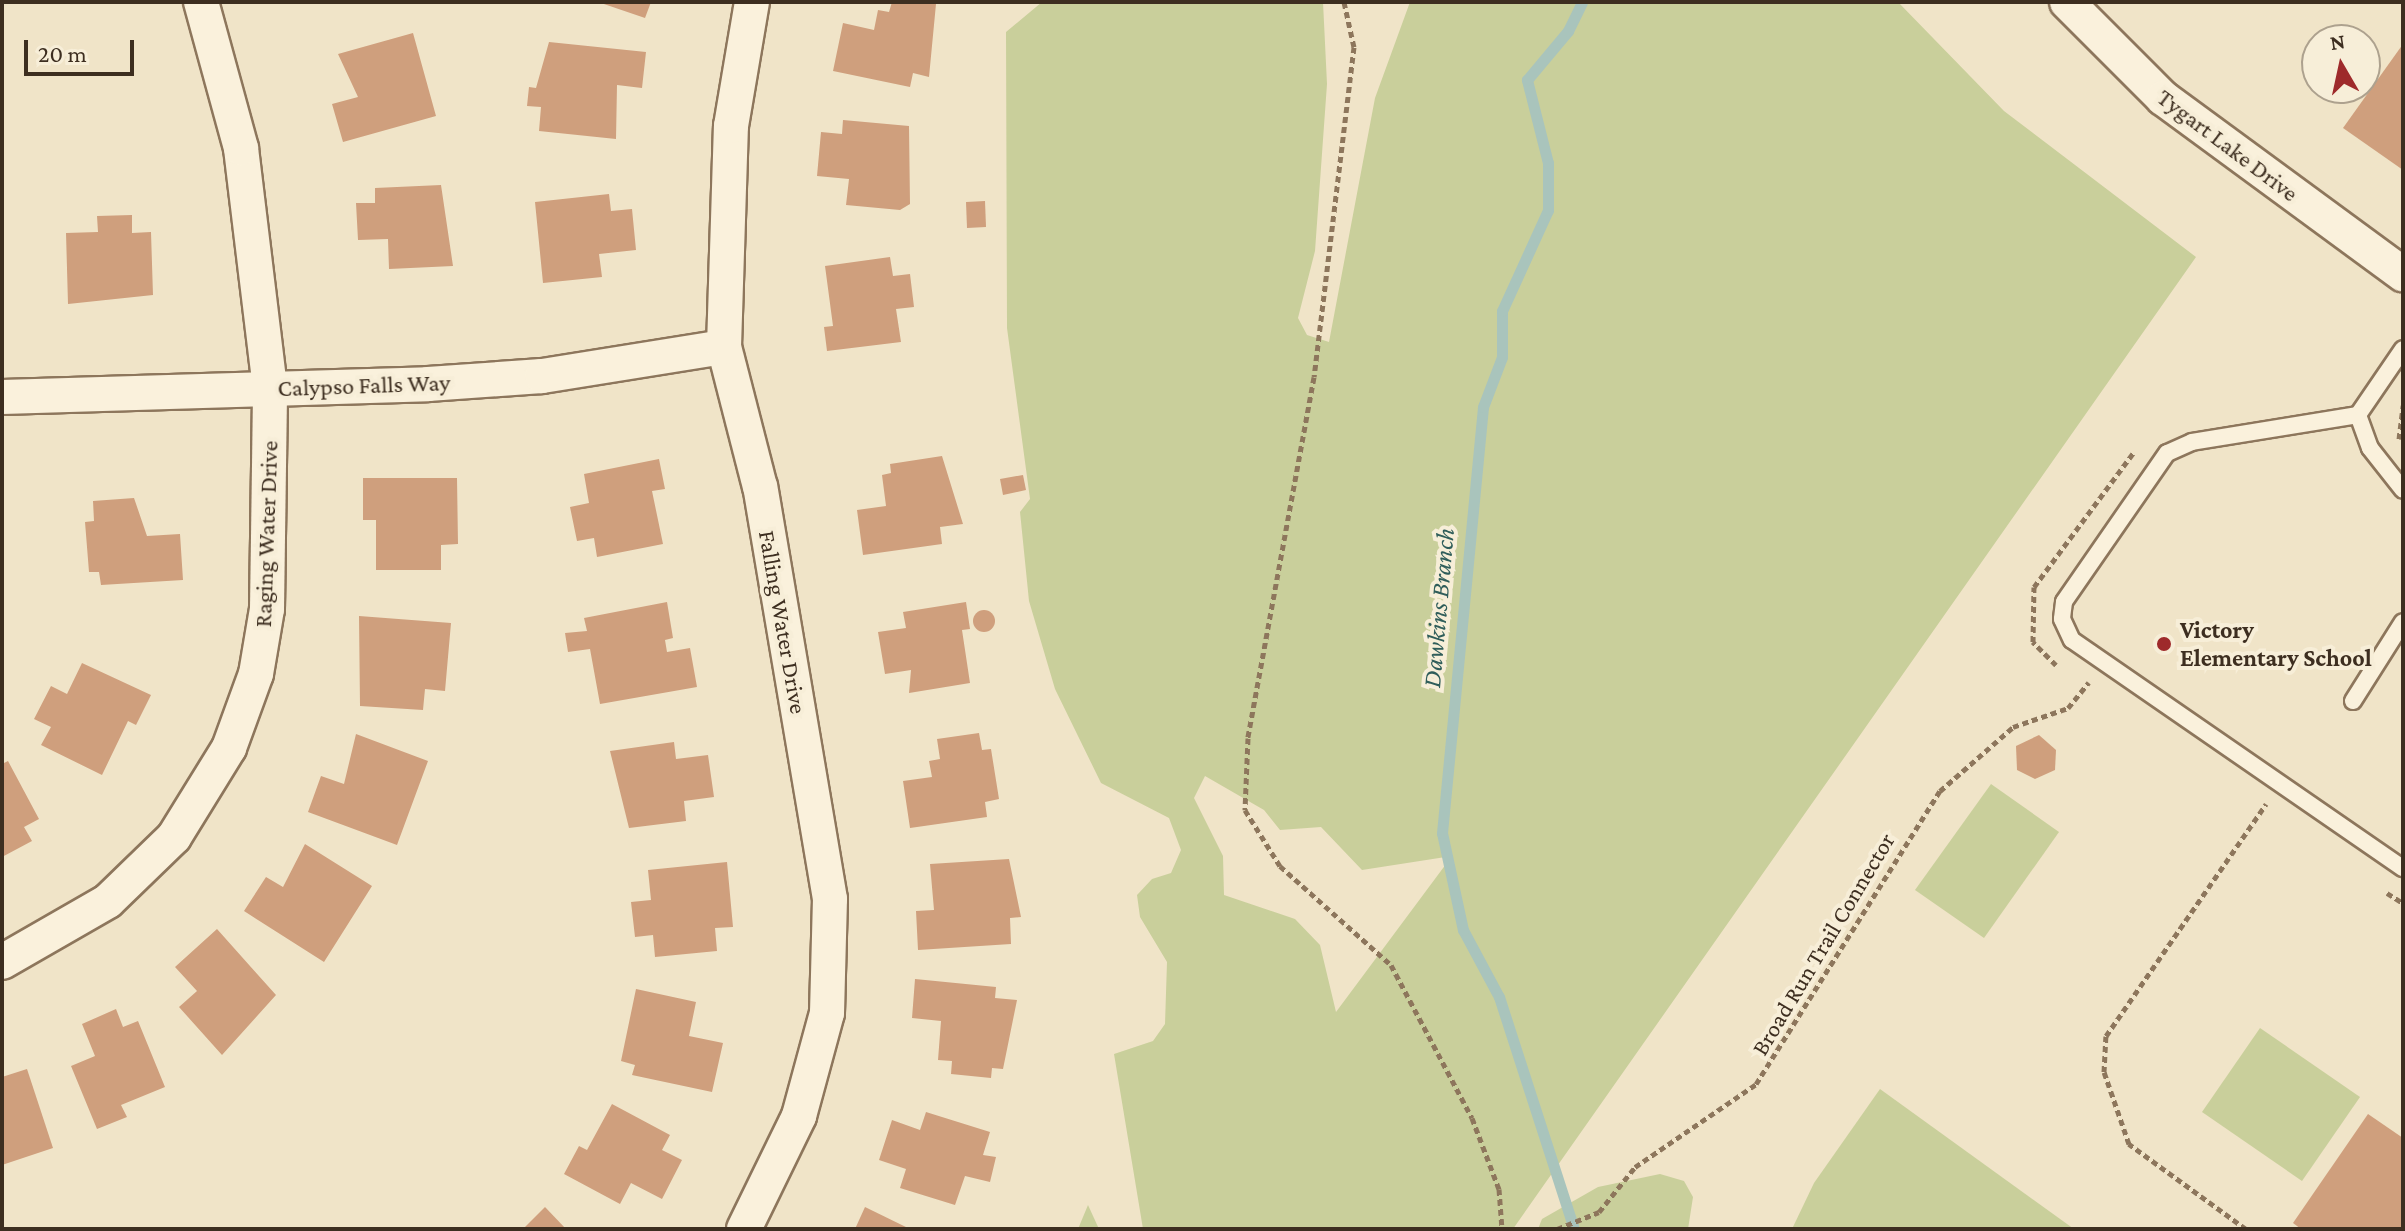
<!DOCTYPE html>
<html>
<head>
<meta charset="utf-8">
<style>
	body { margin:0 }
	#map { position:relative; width:2405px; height:1231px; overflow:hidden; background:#f0e4c8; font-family:"Crimson Pro",serif }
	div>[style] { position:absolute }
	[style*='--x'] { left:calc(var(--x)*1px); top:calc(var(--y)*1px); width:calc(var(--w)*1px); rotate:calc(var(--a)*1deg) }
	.green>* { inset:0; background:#c9cf9b }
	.stream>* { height:11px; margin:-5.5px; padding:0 5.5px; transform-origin:5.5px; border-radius:5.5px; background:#a9c4bc }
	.building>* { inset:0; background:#cf9f7d }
	.round { border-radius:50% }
	.path>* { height:5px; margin-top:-2.5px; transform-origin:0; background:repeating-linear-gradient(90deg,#8d765c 0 6px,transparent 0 10px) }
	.roads { filter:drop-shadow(2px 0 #8d765c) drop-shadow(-2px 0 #8d765c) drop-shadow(0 2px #8d765c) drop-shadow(0 -2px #8d765c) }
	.lane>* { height:16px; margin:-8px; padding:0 8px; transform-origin:8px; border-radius:8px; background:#faf1dc }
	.street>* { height:34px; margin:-17px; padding:0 17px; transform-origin:17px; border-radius:17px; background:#faf1dc }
	.dots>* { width:22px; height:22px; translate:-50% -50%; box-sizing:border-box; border:4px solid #f7eed8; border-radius:50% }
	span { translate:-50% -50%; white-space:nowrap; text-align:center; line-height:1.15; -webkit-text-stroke:8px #f7eed8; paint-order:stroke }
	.street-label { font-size:24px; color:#3d2e20 }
	.poi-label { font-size:24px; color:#3d2e20; font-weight:700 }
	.left { translate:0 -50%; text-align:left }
	.water-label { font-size:26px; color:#2f5d5a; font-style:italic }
	.frame { position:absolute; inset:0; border:4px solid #3d2e20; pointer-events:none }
	.north { position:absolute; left:2301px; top:24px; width:80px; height:80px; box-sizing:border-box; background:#f7eed8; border:2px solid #ada18e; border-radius:50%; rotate:351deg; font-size:22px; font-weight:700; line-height:32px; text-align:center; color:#3d2e20 }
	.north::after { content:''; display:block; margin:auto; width:28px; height:36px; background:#9e2a2b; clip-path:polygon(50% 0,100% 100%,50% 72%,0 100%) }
	.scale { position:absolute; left:24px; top:40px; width:110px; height:36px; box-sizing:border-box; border:4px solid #3d2e20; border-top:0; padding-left:10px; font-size:24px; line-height:28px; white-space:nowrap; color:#3d2e20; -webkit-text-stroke:6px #f7eed8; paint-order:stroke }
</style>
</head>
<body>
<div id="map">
	<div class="green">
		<div style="clip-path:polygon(evenodd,1042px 2px,1323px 2px,1327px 84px,1315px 251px,1298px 318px,1307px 335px,1329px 342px,1375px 98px,1410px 2px,1898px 2px,2004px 111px,2196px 257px,1513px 1229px,1143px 1229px,1114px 1054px,1153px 1041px,1165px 1024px,1167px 962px,1140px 917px,1137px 895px,1152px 879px,1171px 873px,1181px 850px,1169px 818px,1101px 783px,1055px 689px,1029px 601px,1020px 512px,1030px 499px,1007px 328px,1006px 32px,1042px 2px,1205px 776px,1264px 810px,1280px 830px,1321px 827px,1362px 870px,1452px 856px,1336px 1012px,1320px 945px,1295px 919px,1224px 895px,1223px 856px,1194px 798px,1205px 776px)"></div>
		<div style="clip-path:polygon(1991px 784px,2059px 832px,1984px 938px,1915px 890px)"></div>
		<div style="clip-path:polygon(2260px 1028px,2360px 1097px,2302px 1181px,2202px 1112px)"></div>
		<div style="clip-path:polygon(1880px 1089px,2074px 1229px,1792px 1229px,1814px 1183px)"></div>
		<div style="clip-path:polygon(1660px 1174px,1684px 1181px,1693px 1197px,1688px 1229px,1538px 1229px,1542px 1219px,1598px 1187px)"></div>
		<div style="clip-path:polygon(1088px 1205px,1099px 1229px,1078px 1229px)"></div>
	</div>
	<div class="stream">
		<div style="--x:1574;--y:1229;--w:244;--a:-107.9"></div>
		<div style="--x:1499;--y:997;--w:76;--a:-118.2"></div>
		<div style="--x:1463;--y:930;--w:99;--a:-102.2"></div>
		<div style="--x:1442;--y:833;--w:428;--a:-84.5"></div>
		<div style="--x:1483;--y:407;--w:53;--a:-69.2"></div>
		<div style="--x:1502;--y:357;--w:46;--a:-90"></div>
		<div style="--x:1502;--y:311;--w:111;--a:-65.5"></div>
		<div style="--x:1548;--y:210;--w:47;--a:-90"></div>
		<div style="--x:1548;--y:163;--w:86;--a:-104.2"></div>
		<div style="--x:1527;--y:80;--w:64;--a:-50.1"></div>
		<div style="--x:1568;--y:31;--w:32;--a:-64"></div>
	</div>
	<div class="building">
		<div style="clip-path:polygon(598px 2px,651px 2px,645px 18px)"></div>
		<div style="clip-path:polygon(892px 2px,936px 4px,929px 77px,913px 73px,910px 87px,833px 71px,843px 23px,874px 30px,878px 10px,889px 12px)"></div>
		<div style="clip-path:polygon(413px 33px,436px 116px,343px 142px,332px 104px,358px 97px,338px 54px)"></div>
		<div style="clip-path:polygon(549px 42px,646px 52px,642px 88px,617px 85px,616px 139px,539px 131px,541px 107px,527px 106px,529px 87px,536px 88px)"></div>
		<div style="clip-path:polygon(2403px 44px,2403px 170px,2343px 128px)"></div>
		<div style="clip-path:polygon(843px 120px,909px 126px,910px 204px,900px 210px,846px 205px,849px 179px,817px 176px,821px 132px,842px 134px)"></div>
		<div style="clip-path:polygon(441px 185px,453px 266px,389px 269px,388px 239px,358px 240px,356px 203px,375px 203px,375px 188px)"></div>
		<div style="clip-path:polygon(609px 194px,611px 211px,632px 209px,636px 250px,599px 254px,602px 277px,543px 283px,535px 202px)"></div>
		<div style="clip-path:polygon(985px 201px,986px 227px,967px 228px,966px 202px)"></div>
		<div style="clip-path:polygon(132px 215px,132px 233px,151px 232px,153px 295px,68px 304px,66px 233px,98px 232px,97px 216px)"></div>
		<div style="clip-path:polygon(890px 257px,893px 276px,910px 274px,914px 307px,896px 309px,901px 342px,827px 351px,824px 327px,833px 326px,825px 266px)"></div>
		<div style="clip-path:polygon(942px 456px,963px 524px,940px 527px,942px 544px,863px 555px,857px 510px,886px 506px,882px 475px,891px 473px,890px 464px)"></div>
		<div style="clip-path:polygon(659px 459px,665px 489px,652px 491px,663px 544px,597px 557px,594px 538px,577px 541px,570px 507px,589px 503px,584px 474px)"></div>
		<div style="clip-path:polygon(1023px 475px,1026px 490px,1003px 495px,1000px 479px)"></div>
		<div style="clip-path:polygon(363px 478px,457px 478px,458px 544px,441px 545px,441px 570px,376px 570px,376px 520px,363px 520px)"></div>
		<div style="clip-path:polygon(134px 498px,147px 536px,180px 534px,183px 580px,101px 585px,99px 572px,89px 572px,85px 522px,94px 521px,93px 501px)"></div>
		<div style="clip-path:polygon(667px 602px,673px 638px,665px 640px,667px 652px,690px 648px,697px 687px,600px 704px,590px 649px,568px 652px,565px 633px,587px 631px,584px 618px)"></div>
		<div style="clip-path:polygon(966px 602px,970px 629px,962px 630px,970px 683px,909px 693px,911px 670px,885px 674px,878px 632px,906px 628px,903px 612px)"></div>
		<div class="round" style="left:973px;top:610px;width:22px;height:22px"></div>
		<div style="clip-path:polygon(359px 616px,451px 623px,445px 691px,425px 689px,423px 710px,360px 706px)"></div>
		<div style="clip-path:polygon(82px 663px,151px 695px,136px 725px,128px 721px,102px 775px,41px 745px,51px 727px,34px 719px,51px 686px,67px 694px)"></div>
		<div style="clip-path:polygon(979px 733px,982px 750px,991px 749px,999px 799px,985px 802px,987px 817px,910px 828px,903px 781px,932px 777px,929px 761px,940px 759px,937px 739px)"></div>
		<div style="clip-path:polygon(356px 734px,428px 761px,397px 845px,308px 812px,321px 776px,344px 784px)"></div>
		<div style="clip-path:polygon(2039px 735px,2056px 750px,2055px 770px,2035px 779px,2017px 770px,2016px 746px)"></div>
		<div style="clip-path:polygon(674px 742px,676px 759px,708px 755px,714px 797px,684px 801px,686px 821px,629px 828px,610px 751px)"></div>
		<div style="clip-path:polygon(8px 761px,39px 819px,24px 827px,32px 841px,2px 857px,2px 764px)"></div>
		<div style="clip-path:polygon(305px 844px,372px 886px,324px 962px,244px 911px,266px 877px,283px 887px)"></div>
		<div style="clip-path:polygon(1009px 859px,1021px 917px,1010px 918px,1011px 944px,918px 950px,916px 911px,934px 910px,930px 864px)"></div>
		<div style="clip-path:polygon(727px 862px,733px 927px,715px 928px,717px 951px,655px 957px,653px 935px,635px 937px,631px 902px,651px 900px,648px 870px)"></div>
		<div style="clip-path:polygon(217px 929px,276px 995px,222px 1055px,179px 1007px,197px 991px,175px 967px)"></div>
		<div style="clip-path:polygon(915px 979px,996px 987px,995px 998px,1017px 1000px,1003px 1069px,992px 1068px,991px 1078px,951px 1074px,952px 1061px,938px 1060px,941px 1021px,912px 1018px)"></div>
		<div style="clip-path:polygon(636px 989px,696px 1002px,689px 1036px,723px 1043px,712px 1092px,632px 1075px,635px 1065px,621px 1061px)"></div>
		<div style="clip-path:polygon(116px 1009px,123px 1027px,138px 1021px,165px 1087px,121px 1105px,127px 1117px,97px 1129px,71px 1066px,95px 1056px,82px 1024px)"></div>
		<div style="clip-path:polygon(27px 1069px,53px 1148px,2px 1165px,2px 1077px)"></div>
		<div style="clip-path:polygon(612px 1104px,670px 1135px,662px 1150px,682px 1160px,662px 1199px,631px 1183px,620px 1204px,564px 1174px,579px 1146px,587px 1150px)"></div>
		<div style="clip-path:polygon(926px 1112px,990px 1132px,983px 1155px,996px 1157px,990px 1182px,965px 1176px,955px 1205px,900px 1188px,906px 1169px,879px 1160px,892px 1120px,920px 1130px)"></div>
		<div style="clip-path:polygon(2368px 1114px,2403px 1138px,2403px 1229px,2301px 1229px,2293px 1223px)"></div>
		<div style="clip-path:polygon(545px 1207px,566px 1229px,523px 1229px)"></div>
		<div style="clip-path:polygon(865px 1207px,910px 1229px,855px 1229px)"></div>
	</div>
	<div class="path">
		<div style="--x:1344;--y:2;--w:46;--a:77.5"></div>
		<div style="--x:1354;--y:47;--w:332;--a:96.9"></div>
		<div style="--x:1314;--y:377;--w:367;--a:100.4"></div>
		<div style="--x:1248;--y:738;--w:72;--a:92.4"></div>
		<div style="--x:1245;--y:810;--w:66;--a:58"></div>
		<div style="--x:1280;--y:866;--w:149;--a:41.7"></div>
		<div style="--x:1391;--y:965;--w:173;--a:62.1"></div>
		<div style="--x:1472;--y:1118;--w:76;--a:69.2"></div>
		<div style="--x:1499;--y:1189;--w:40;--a:85.7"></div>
		<div style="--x:2399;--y:439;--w:34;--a:-83"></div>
		<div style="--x:2056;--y:665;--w:33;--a:-135"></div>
		<div style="--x:2033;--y:642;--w:55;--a:-89"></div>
		<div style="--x:2034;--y:587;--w:168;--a:-53.5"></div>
		<div style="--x:2387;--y:893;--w:19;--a:32"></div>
		<div style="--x:1557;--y:1229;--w:45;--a:-22"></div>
		<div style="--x:1599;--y:1212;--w:58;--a:-51.3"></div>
		<div style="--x:1635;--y:1167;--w:147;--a:-34.4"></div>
		<div style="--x:1756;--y:1084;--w:346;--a:-57.9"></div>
		<div style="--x:1940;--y:791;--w:97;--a:-41.2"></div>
		<div style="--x:2013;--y:727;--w:58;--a:-19.1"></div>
		<div style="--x:2068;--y:708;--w:33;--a:-51"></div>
		<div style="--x:2246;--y:1229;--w:145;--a:-144"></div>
		<div style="--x:2129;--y:1144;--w:76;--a:-109.1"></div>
		<div style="--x:2104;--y:1072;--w:36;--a:-87"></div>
		<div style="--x:2106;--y:1036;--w:282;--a:-55.4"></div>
	</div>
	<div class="roads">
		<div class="lane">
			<div style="--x:2403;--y:349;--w:80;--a:124.3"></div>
			<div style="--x:2358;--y:415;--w:35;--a:70"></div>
			<div style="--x:2370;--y:448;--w:53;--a:51.8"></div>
			<div style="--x:2358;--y:415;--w:168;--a:170.8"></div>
			<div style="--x:2192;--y:442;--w:27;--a:156"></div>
			<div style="--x:2167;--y:453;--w:181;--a:124.7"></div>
			<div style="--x:2064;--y:602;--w:17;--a:97"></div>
			<div style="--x:2062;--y:619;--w:23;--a:65"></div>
			<div style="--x:2072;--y:640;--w:402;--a:34.6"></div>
			<div style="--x:2353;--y:701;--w:93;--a:-57.7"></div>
		</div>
		<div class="street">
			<div style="--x:2067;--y:2;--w:136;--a:45"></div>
			<div style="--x:2163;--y:98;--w:298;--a:36.3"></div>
			<div style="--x:2;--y:397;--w:426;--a:-1.7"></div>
			<div style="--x:428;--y:384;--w:114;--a:-4"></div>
			<div style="--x:542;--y:376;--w:184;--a:-9.1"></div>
			<div style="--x:2;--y:962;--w:122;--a:-29.9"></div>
			<div style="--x:108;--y:901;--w:92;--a:-44.1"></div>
			<div style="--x:174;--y:837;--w:105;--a:-58.3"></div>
			<div style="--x:229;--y:748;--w:79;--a:-70"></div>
			<div style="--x:256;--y:674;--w:66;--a:-80.4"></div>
			<div style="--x:267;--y:609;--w:221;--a:-89.2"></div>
			<div style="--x:270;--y:388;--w:242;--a:-96.9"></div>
			<div style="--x:241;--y:148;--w:151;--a:-105.3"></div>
			<div style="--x:744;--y:1229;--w:126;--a:-64"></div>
			<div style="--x:799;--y:1116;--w:107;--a:-74.8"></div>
			<div style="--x:827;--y:1013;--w:114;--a:-88.5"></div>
			<div style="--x:830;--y:899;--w:418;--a:-99.6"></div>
			<div style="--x:760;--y:487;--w:145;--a:-104.4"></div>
			<div style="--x:724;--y:347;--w:221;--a:-88.2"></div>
			<div style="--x:731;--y:126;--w:126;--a:-80.4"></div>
		</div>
	</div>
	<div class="dots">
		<div style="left:2164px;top:644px;background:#9e2a2b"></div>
	</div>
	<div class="street-label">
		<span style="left:2228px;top:145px;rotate:37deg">Tygart Lake Drive</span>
		<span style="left:364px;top:385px;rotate:-2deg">Calypso Falls Way</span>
		<span style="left:266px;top:534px;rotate:-88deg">Raging Water Drive</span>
		<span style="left:783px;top:622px;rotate:80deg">Falling Water Drive</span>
		<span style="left:1823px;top:944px;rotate:-59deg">Broad Run Trail Connector</span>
	</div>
	<div class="poi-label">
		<span class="left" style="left:2180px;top:644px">Victory<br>Elementary School</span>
	</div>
	<div class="water-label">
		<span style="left:1439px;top:608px;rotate:-85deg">Dawkins Branch</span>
	</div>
	<div class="frame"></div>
	<div class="north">N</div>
	<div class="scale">20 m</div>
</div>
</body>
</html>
